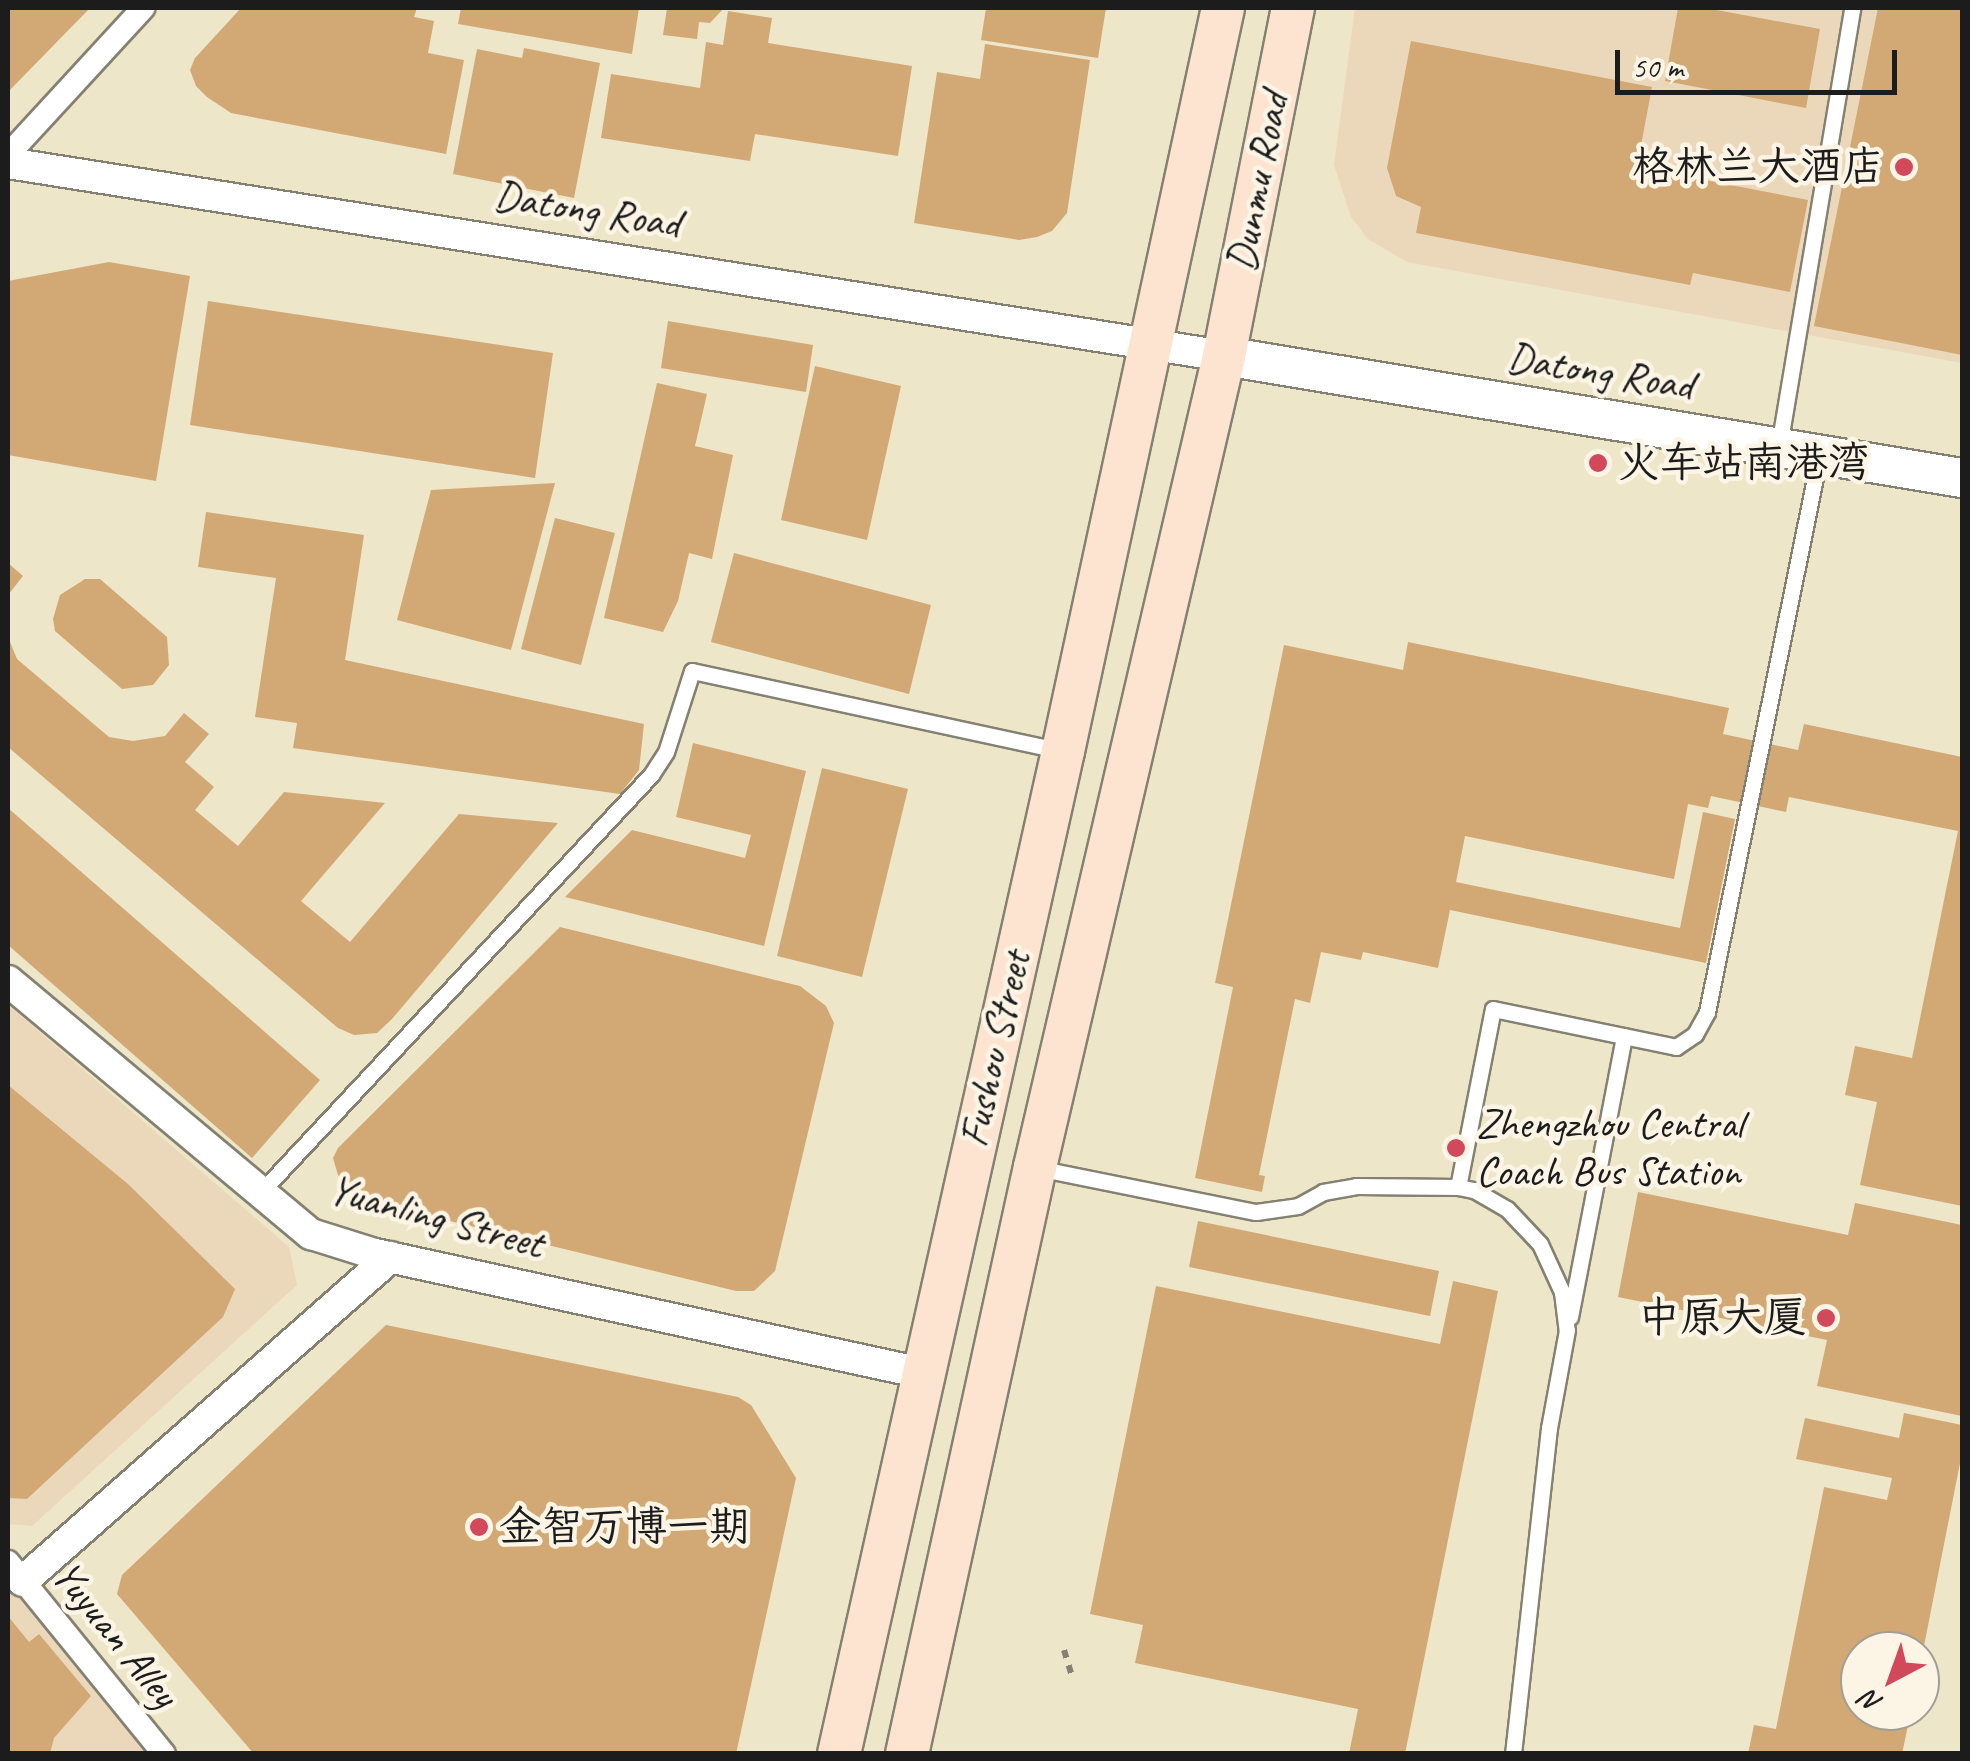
<!DOCTYPE html>
<html>
<head>
<meta charset="utf-8">
<style>
	body { margin:0 }
	#map { position:relative; width:1970px; height:1761px; overflow:hidden; background:#ede6c8; font-family:Caveat,"LXGW WenKai TC",sans-serif }
	div>[style] { position:absolute }
	[style*='--x'] { left:calc(var(--x)*1px); top:calc(var(--y)*1px); width:calc(var(--w)*1px); rotate:calc(var(--a)*1deg) }
	.built>* { inset:0; background:#ebd8ba }
	.building>* { inset:0; background:#d2a975 }
	.path>* { height:6px; margin-top:-3px; transform-origin:0; background:repeating-linear-gradient(90deg,#848172 0 8px,transparent 0 16px) }
	.roads { filter:drop-shadow(2px 0 #848172) drop-shadow(-2px 0 #848172) drop-shadow(0 2px #848172) drop-shadow(0 -2px #848172) }
	.service>* { height:15px; margin:-7.5px; padding:0 7.5px; transform-origin:7.5px; border-radius:7.5px; background:#fff }
	.pedestrian>* { height:22px; margin:-11px; padding:0 11px; transform-origin:11px; border-radius:11px; background:#fff }
	.minor>* { height:30px; margin:-15px; padding:0 15px; transform-origin:15px; border-radius:15px; background:#fff }
	.tertiary>* { height:38px; margin:-19px; padding:0 19px; transform-origin:19px; border-radius:19px; background:#fff }
	.secondary>* { height:42px; margin:-21px; padding:0 21px; transform-origin:21px; border-radius:21px; background:#fde4d1 }
	.dots>* { width:28px; height:28px; translate:-50% -50%; box-sizing:border-box; border:5px solid #fcf5e5; border-radius:50% }
	span { translate:-50% -50%; white-space:nowrap; text-align:center; line-height:1.15; -webkit-text-stroke:9px #fcf5e5; paint-order:stroke }
	.poi-label { font-size:42px; color:#1c1c1c }
	.right { translate:-100% -50%; text-align:right }
	.left { translate:0 -50%; text-align:left }
	.street-label { font-size:42px; color:#1c1c1c }
	.frame { position:absolute; inset:0; border:10px solid #1c1c1c; pointer-events:none }
	.north { position:absolute; left:1840px; top:1631px; width:100px; height:100px; box-sizing:border-box; background:#fcf5e5; border:2px solid #a29e95; border-radius:50%; rotate:221deg; font-size:28px; font-weight:700; line-height:40px; text-align:center; color:#1c1c1c }
	.north::after { content:''; display:block; margin:auto; width:35px; height:45px; background:#d1495b; clip-path:polygon(50% 0,100% 100%,50% 72%,0 100%) }
	.scale { position:absolute; left:1615px; top:50px; width:282px; height:45px; box-sizing:border-box; border:5px solid #1c1c1c; border-top:0; padding-left:12px; font-size:30px; line-height:35px; white-space:nowrap; color:#1c1c1c; -webkit-text-stroke:8px #fcf5e5; paint-order:stroke }
</style>
</head>
<body>
<div id="map">
	<div class="built">
		<div style="clip-path:polygon(1355px 8px,1962px 8px,1962px 363px,1407px 262px,1368px 239px,1351px 217px,1334px 165px)"></div>
		<div style="clip-path:polygon(8px 1005px,289px 1247px,297px 1285px,32px 1526px,8px 1524px)"></div>
		<div style="clip-path:polygon(8px 1581px,149px 1753px,8px 1753px)"></div>
	</div>
	<div class="building">
		<div style="clip-path:polygon(8px 8px,90px 8px,8px 92px)"></div>
		<div style="clip-path:polygon(241px 8px,417px 8px,414px 17px,434px 21px,428px 53px,464px 60px,446px 154px,231px 113px,207px 97px,196px 86px,190px 70px,195px 58px)"></div>
		<div style="clip-path:polygon(461px 8px,639px 8px,632px 54px,458px 24px)"></div>
		<div style="clip-path:polygon(667px 8px,724px 8px,710px 23px,699px 22px,697px 39px,663px 35px)"></div>
		<div style="clip-path:polygon(986px 8px,1106px 8px,1098px 58px,981px 40px)"></div>
		<div style="clip-path:polygon(1678px 8px,1706px 8px,1820px 29px,1806px 108px,1665px 81px)"></div>
		<div style="clip-path:polygon(1878px 8px,1962px 8px,1962px 355px,1814px 326px)"></div>
		<div style="clip-path:polygon(728px 11px,772px 18px,768px 43px,912px 66px,898px 156px,755px 134px,750px 161px,601px 138px,611px 74px,700px 88px,706px 42px,723px 45px)"></div>
		<div style="clip-path:polygon(1411px 41px,1652px 87px,1637px 167px,1808px 200px,1790px 292px,1693px 273px,1690px 285px,1416px 233px,1421px 207px,1396px 196px,1387px 168px)"></div>
		<div style="clip-path:polygon(985px 44px,1090px 60px,1067px 213px,1052px 231px,1037px 237px,1019px 240px,914px 223px,937px 72px,980px 79px)"></div>
		<div style="clip-path:polygon(524px 48px,600px 63px,574px 198px,453px 174px,477px 49px,522px 58px)"></div>
		<div style="clip-path:polygon(109px 262px,190px 276px,156px 481px,8px 455px,8px 281px)"></div>
		<div style="clip-path:polygon(208px 301px,553px 353px,535px 478px,190px 425px)"></div>
		<div style="clip-path:polygon(668px 321px,813px 345px,806px 392px,661px 368px)"></div>
		<div style="clip-path:polygon(815px 366px,901px 386px,867px 540px,781px 520px)"></div>
		<div style="clip-path:polygon(657px 383px,707px 394px,695px 446px,733px 455px,712px 559px,689px 553px,678px 601px,663px 632px,604px 618px)"></div>
		<div style="clip-path:polygon(555px 483px,511px 650px,397px 620px,431px 490px)"></div>
		<div style="clip-path:polygon(206px 512px,364px 535px,345px 660px,644px 724px,639px 770px,620px 794px,293px 748px,297px 723px,255px 717px,276px 578px,198px 567px)"></div>
		<div style="clip-path:polygon(555px 518px,615px 533px,581px 665px,521px 649px)"></div>
		<div style="clip-path:polygon(734px 553px,931px 605px,909px 694px,711px 642px)"></div>
		<div style="clip-path:polygon(8px 563px,23px 576px,8px 595px)"></div>
		<div style="clip-path:polygon(85px 579px,100px 579px,167px 637px,169px 665px,153px 685px,122px 689px,55px 631px,53px 619px,60px 595px)"></div>
		<div style="clip-path:polygon(8px 637px,17px 659px,109px 737px,133px 741px,165px 736px,184px 713px,209px 734px,185px 762px,214px 787px,195px 810px,238px 846px,284px 792px,385px 803px,301px 901px,350px 942px,459px 814px,558px 823px,392px 1019px,377px 1033px,354px 1035px,338px 1028px,8px 747px)"></div>
		<div style="clip-path:polygon(1408px 642px,1729px 708px,1723px 734px,1798px 750px,1804px 724px,1962px 757px,1962px 1206px,1860px 1185px,1877px 1102px,1845px 1095px,1855px 1046px,1912px 1058px,1958px 831px,1789px 797px,1786px 812px,1711px 796px,1708px 808px,1688px 804px,1674px 879px,1465px 836px,1456px 882px,1680px 928px,1703px 812px,1735px 819px,1706px 963px,1450px 910px,1438px 968px,1363px 952px,1361px 960px,1321px 952px,1310px 1003px,1295px 999px,1259px 1175px,1265px 1176px,1262px 1192px,1195px 1178px,1233px 987px,1215px 983px,1284px 645px,1403px 670px)"></div>
		<div style="clip-path:polygon(693px 743px,806px 771px,764px 946px,565px 897px,632px 830px,745px 858px,751px 835px,676px 817px)"></div>
		<div style="clip-path:polygon(822px 768px,908px 789px,862px 977px,777px 956px)"></div>
		<div style="clip-path:polygon(8px 808px,320px 1080px,252px 1158px,8px 945px)"></div>
		<div style="clip-path:polygon(560px 927px,800px 986px,826px 1006px,834px 1023px,775px 1271px,754px 1291px,736px 1291px,364px 1200px,338px 1175px,333px 1158px,338px 1148px)"></div>
		<div style="clip-path:polygon(8px 1085px,128px 1184px,235px 1289px,223px 1317px,27px 1499px,8px 1498px)"></div>
		<div style="clip-path:polygon(1638px 1192px,1848px 1235px,1855px 1203px,1962px 1225px,1962px 1416px,1817px 1386px,1827px 1340px,1618px 1297px)"></div>
		<div style="clip-path:polygon(1198px 1221px,1439px 1271px,1430px 1316px,1189px 1267px)"></div>
		<div style="clip-path:polygon(1453px 1281px,1498px 1291px,1405px 1754px,1349px 1754px,1358px 1709px,1135px 1663px,1143px 1625px,1090px 1614px,1156px 1286px,1440px 1344px)"></div>
		<div style="clip-path:polygon(386px 1325px,738px 1397px,751px 1405px,796px 1478px,736px 1754px,254px 1754px,117px 1594px,122px 1575px)"></div>
		<div style="clip-path:polygon(1904px 1413px,1962px 1425px,1962px 1453px,1923px 1651px,1860px 1651px,1860px 1711px,1911px 1711px,1902px 1754px,1748px 1754px,1754px 1725px,1776px 1729px,1824px 1487px,1887px 1500px,1892px 1478px,1796px 1459px,1805px 1418px,1899px 1438px)"></div>
		<div style="clip-path:polygon(8px 1616px,29px 1642px,39px 1634px,91px 1696px,54px 1738px,50px 1754px,8px 1754px)"></div>
	</div>
	<div class="path">
		<div style="--x:1064;--y:1650;--w:28;--a:73"></div>
	</div>
	<div class="roads">
		<div class="service">
			<div style="--x:1779;--y:446;--w:444;--a:-80.5"></div>
			<div style="--x:1037;--y:1168;--w:223;--a:11.4"></div>
			<div style="--x:1256;--y:1212;--w:42;--a:-8.1"></div>
			<div style="--x:1298;--y:1206;--w:29;--a:-29"></div>
			<div style="--x:1323;--y:1192;--w:34;--a:-10"></div>
			<div style="--x:1356;--y:1186;--w:102;--a:0.6"></div>
			<div style="--x:1458;--y:1187;--w:16;--a:11"></div>
			<div style="--x:1474;--y:1190;--w:38;--a:30"></div>
			<div style="--x:1507;--y:1209;--w:48;--a:46.7"></div>
			<div style="--x:1540;--y:1244;--w:53;--a:65.4"></div>
			<div style="--x:1562;--y:1292;--w:38;--a:83"></div>
			<div style="--x:1567;--y:1330;--w:100;--a:100.4"></div>
			<div style="--x:1549;--y:1428;--w:328;--a:96.3"></div>
			<div style="--x:1458;--y:1187;--w:181;--a:-78.9"></div>
			<div style="--x:1493;--y:1009;--w:187;--a:11.7"></div>
			<div style="--x:1676;--y:1047;--w:23;--a:-34"></div>
			<div style="--x:1695;--y:1034;--w:25;--a:-61"></div>
			<div style="--x:1707;--y:1012;--w:570;--a:-78.57"></div>
			<div style="--x:259;--y:1194;--w:574;--a:-46.91"></div>
			<div style="--x:651;--y:775;--w:27;--a:-57"></div>
			<div style="--x:666;--y:752;--w:85;--a:-72.2"></div>
			<div style="--x:692;--y:671;--w:374;--a:12.2"></div>
			<div style="--x:1570;--y:1317;--w:286;--a:-79.1"></div>
		</div>
		<div class="pedestrian">
			<div style="--x:8;--y:155;--w:200;--a:-47.4"></div>
			<div style="--x:8;--y:1562;--w:247;--a:50.9"></div>
		</div>
		<div class="minor">
			<div style="--x:8;--y:163;--w:1231;--a:9.02"></div>
			<div style="--x:8;--y:981;--w:395;--a:39.9"></div>
			<div style="--x:311;--y:1234;--w:67;--a:17.4"></div>
			<div style="--x:375;--y:1254;--w:560;--a:12.27"></div>
			<div style="--x:23;--y:1581;--w:490;--a:-41.4"></div>
		</div>
		<div class="tertiary">
			<div style="--x:1224;--y:356;--w:748;--a:9.39"></div>
		</div>
		<div class="secondary">
			<div style="--x:839;--y:1754;--w:1028;--a:-77.41"></div>
			<div style="--x:1063;--y:751;--w:760;--a:-77.85"></div>
			<div style="--x:907;--y:1754;--w:601;--a:-77.7"></div>
			<div style="--x:1035;--y:1167;--w:833;--a:-76.88"></div>
			<div style="--x:1224;--y:356;--w:355;--a:-78.8"></div>
		</div>
	</div>
	<div class="dots">
		<div style="left:1904px;top:167px;background:#d1495b"></div>
		<div style="left:1598px;top:463px;background:#d1495b"></div>
		<div style="left:1456px;top:1148px;background:#d1495b"></div>
		<div style="left:1826px;top:1318px;background:#d1495b"></div>
		<div style="left:479px;top:1527px;background:#d1495b"></div>
	</div>
	<div class="poi-label">
		<span class="right" style="left:1884px;top:167px">格林兰大酒店</span>
		<span class="left" style="left:1618px;top:463px">火车站南港湾</span>
		<span class="left" style="left:1476px;top:1148px">Zhengzhou Central<br>Coach Bus Station</span>
		<span class="right" style="left:1806px;top:1318px">中原大厦</span>
		<span class="left" style="left:499px;top:1527px">金智万博一期</span>
	</div>
	<div class="street-label">
		<span style="left:1258px;top:182px;rotate:-79deg">Dunmu Road</span>
		<span style="left:587px;top:210px;rotate:9deg">Datong Road</span>
		<span style="left:1600px;top:372px;rotate:9deg">Datong Road</span>
		<span style="left:995px;top:1049px;rotate:-77deg">Fushou Street</span>
		<span style="left:436px;top:1217px;rotate:15deg">Yuanling Street</span>
		<span style="left:115px;top:1634px;rotate:51deg">Yuyuan Alley</span>
	</div>
	<div class="frame"></div>
	<div class="north">N</div>
	<div class="scale">50 m</div>
</div>
</body>
</html>
